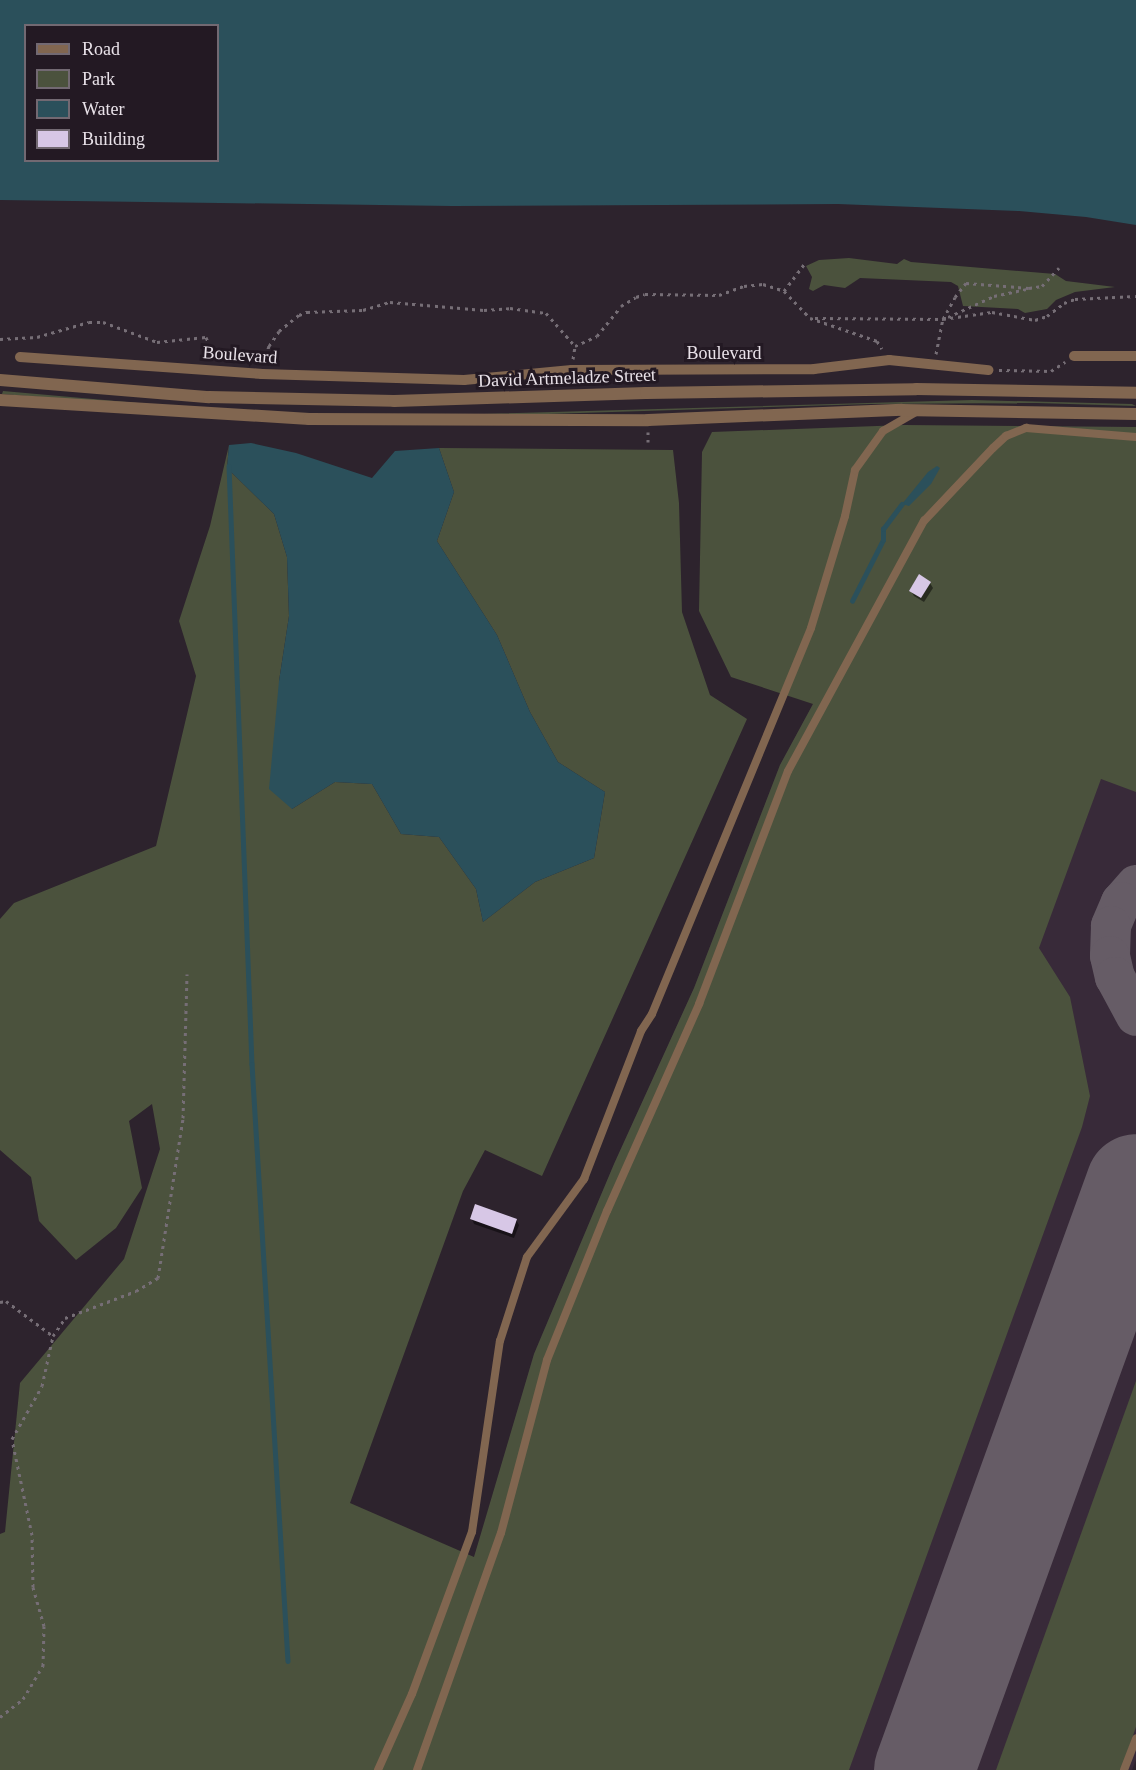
<!DOCTYPE html>
<html>
<head>
<meta charset="utf-8">
<style>
	body { margin:0 }
	#map { position:relative; width:1136px; height:1770px; overflow:hidden; background:#2d232d; font-family:Georgia,serif }
	div>[style] { position:absolute }
	[style*='--x'] { left:calc(var(--x)*1px); top:calc(var(--y)*1px); width:calc(var(--w)*1px); rotate:calc(var(--a)*1deg) }
	.built>* { inset:0; background:#382a39 }
	.green>* { inset:0; background:#4b523d }
	.water>* { inset:0; background:#2b505b }
	.shadow>* { inset:0; background:#0007 }
	.stream>* { height:4.5px; margin:-2.25px; padding:0 2.25px; transform-origin:2.25px; border-radius:2.25px; background:#2b505b }
	.taxiway>* { height:40px; margin:-20px; padding:0 20px; transform-origin:20px; border-radius:20px; background:#665c66 }
	.runway>* { height:100px; margin:-50px; padding:0 50px; transform-origin:50px; border-radius:50px; background:#665c66 }
	.building>* { inset:0; background:#d7c7e6 }
	.path>* { height:3px; margin-top:-1.5px; transform-origin:0; background:repeating-linear-gradient(90deg,#766e76 0 3px,transparent 0 7.5px) }
	.service>* { height:8px; margin:-4px; padding:0 4px; transform-origin:4px; border-radius:4px; background:#816650 }
	.pedestrian>* { height:10px; margin:-5px; padding:0 5px; transform-origin:5px; border-radius:5px; background:#816650 }
	.tertiary>* { height:12px; margin:-6px; padding:0 6px; transform-origin:6px; border-radius:6px; background:#816650 }
	span { translate:-50% -50%; white-space:nowrap; text-align:center; line-height:1.15; -webkit-text-stroke:6px #231923; paint-order:stroke }
	.street-label { font-size:18px; color:#e9e2e9 }
	.legend { position:absolute; left:24px; top:24px; width:195px; height:138px; box-sizing:border-box; background:#231923; border:2px solid #726972; margin:0; padding:8px 10px; list-style:none; font-size:18px; color:#e9e2e9 }
	.legend li { display:flex; align-items:center; gap:12px; height:30px }
	.legend b { width:30px; border:2px solid #726972 }
</style>
</head>
<body>
<div id="map">
	<div class="built">
		<div style="clip-path:polygon(1001px 426px,1136px 427px,1136px 1760px,1132px 1770px,401px 1770px,479px 1542px,534px 1354px,614px 1164px,694px 988px,780px 765px,919px 508px)"></div>
	</div>
	<div class="green">
		<div style="clip-path:polygon(849px 258px,897px 264px,904px 259px,911px 262px,1055px 274px,1066px 281px,1115px 287px,1075px 292px,1056px 300px,1047px 309px,1025px 313px,1018px 309px,963px 306px,958px 286px,951px 282px,860px 278px,845px 288px,824px 285px,813px 291px,809px 289px,812px 277px,806px 266px,819px 260px)"></div>
		<div style="clip-path:polygon(3px 391px,251px 413px,448px 415px,972px 400px,1132px 404px,1136px 406px,1036px 403px,871px 404px,449px 417px,280px 416px,2px 394px)"></div>
		<div style="clip-path:polygon(904px 425px,1136px 427px,1136px 792px,1101px 779px,1039px 948px,1070px 997px,1090px 1096px,1082px 1127px,849px 1770px,0 1770px,0 1534px,5px 1532px,20px 1383px,124px 1259px,160px 1149px,152px 1104px,129px 1121px,142px 1188px,116px 1228px,76px 1260px,39px 1221px,31px 1177px,0 1150px,0 919px,14px 903px,156px 846px,196px 676px,179px 621px,210px 526px,229px 445px,227px 468px,274px 514px,287px 557px,289px 616px,279px 681px,292px 809px,335px 782px,372px 784px,401px 834px,439px 837px,476px 889px,483px 922px,535px 882px,594px 858px,605px 792px,558px 762px,530px 712px,497px 635px,437px 541px,454px 492px,439px 448px,673px 450px,679px 503px,682px 612px,710px 695px,747px 719px,542px 1176px,485px 1150px,463px 1191px,350px 1503px,474px 1557px,534px 1354px,614px 1164px,694px 988px,780px 765px,813px 704px,731px 677px,699px 611px,702px 452px,712px 432px)"></div>
		<div style="clip-path:polygon(1136px 1381px,1136px 1727px,1121px 1770px,996px 1770px)"></div>
	</div>
	<div class="water">
		<div style="clip-path:polygon(evenodd,0 0,1136px 0,1136px 225px,1086px 217px,1019px 211px,838px 204px,453px 206px,0 200px,0 0,26px 26px,218px 26px,218px 160px,26px 160px,26px 26px)"></div>
		<div style="clip-path:polygon(251px 443px,296px 453px,372px 478px,395px 451px,439px 448px,454px 492px,437px 541px,497px 635px,530px 712px,558px 762px,605px 792px,594px 858px,535px 882px,483px 922px,476px 889px,439px 837px,401px 834px,372px 784px,335px 782px,292px 809px,269px 789px,279px 681px,289px 616px,287px 557px,274px 514px,227px 468px,229px 445px)"></div>
		<div style="clip-path:polygon(937px 466px,940px 468px,931px 484px,909px 506px,902px 504px,928px 472px)"></div>
	</div>
	<div class="shadow">
		<div style="clip-path:polygon(930px 583px,933px 588px,924px 602px,914px 596px,911px 591px)"></div>
		<div style="clip-path:polygon(472px 1219px,516px 1220px,519px 1225px,514px 1238px,474px 1224px)"></div>
	</div>
	<div class="stream">
		<div style="--x:229;--y:466;--w:598;--a:87.8"></div>
		<div style="--x:252;--y:1064;--w:598;--a:86.55"></div>
		<div style="--x:852;--y:601;--w:68;--a:-63.1"></div>
		<div style="--x:883;--y:540;--w:11;--a:-90"></div>
		<div style="--x:883;--y:529;--w:31;--a:-53"></div>
	</div>
	<div class="taxiway">
		<div style="--x:1136;--y:885;--w:23;--a:131"></div>
		<div style="--x:1121;--y:902;--w:26;--a:113"></div>
		<div style="--x:1111;--y:926;--w:30;--a:92"></div>
		<div style="--x:1110;--y:956;--w:22;--a:77"></div>
		<div style="--x:1115;--y:977;--w:44;--a:61.7"></div>
	</div>
	<div class="runway">
		<div style="--x:924;--y:1770;--w:623;--a:-70.11"></div>
	</div>
	<div class="building">
		<div style="clip-path:polygon(919px 574px,931px 582px,921px 598px,909px 591px)"></div>
		<div style="clip-path:polygon(475px 1204px,517px 1219px,512px 1234px,470px 1219px)"></div>
	</div>
	<div class="path">
		<div style="--x:784;--y:291;--w:36;--a:-53"></div>
		<div style="--x:948;--y:317;--w:51;--a:-24.5"></div>
		<div style="--x:994;--y:296;--w:33;--a:-12"></div>
		<div style="--x:815;--y:318;--w:128;--a:0.4"></div>
		<div style="--x:943;--y:319;--w:25;--a:-61"></div>
		<div style="--x:955;--y:297;--w:18;--a:-52"></div>
		<div style="--x:966;--y:283;--w:63;--a:4.5"></div>
		<div style="--x:1029;--y:288;--w:13;--a:-9"></div>
		<div style="--x:1042;--y:286;--w:25;--a:-47"></div>
		<div style="--x:0;--y:339;--w:37;--a:-3"></div>
		<div style="--x:37;--y:337;--w:54;--a:-16.1"></div>
		<div style="--x:89;--y:322;--w:14;--a:0"></div>
		<div style="--x:103;--y:322;--w:58;--a:20.3"></div>
		<div style="--x:157;--y:342;--w:49;--a:-5.8"></div>
		<div style="--x:206;--y:337;--w:24;--a:68"></div>
		<div style="--x:936;--y:354;--w:36;--a:-79"></div>
		<div style="--x:943;--y:319;--w:49;--a:-8.1"></div>
		<div style="--x:992;--y:312;--w:44;--a:10.5"></div>
		<div style="--x:1035;--y:320;--w:13;--a:-18"></div>
		<div style="--x:1047;--y:316;--w:21;--a:-37"></div>
		<div style="--x:1064;--y:303;--w:12;--a:-20"></div>
		<div style="--x:1075;--y:299;--w:61;--a:-2.8"></div>
		<div style="--x:573;--y:359;--w:13;--a:-81"></div>
		<div style="--x:575;--y:346;--w:24;--a:-24"></div>
		<div style="--x:597;--y:336;--w:38;--a:-51"></div>
		<div style="--x:621;--y:306;--w:17;--a:-31"></div>
		<div style="--x:636;--y:297;--w:9;--a:-18"></div>
		<div style="--x:645;--y:294;--w:74;--a:0.8"></div>
		<div style="--x:719;--y:295;--w:27;--a:-20"></div>
		<div style="--x:744;--y:286;--w:19;--a:-6"></div>
		<div style="--x:763;--y:284;--w:22;--a:18"></div>
		<div style="--x:784;--y:291;--w:37;--a:46"></div>
		<div style="--x:810;--y:318;--w:71;--a:18.9"></div>
		<div style="--x:877;--y:341;--w:9;--a:58"></div>
		<div style="--x:264;--y:363;--w:18;--a:-74"></div>
		<div style="--x:269;--y:346;--w:18;--a:-56"></div>
		<div style="--x:279;--y:331;--w:26;--a:-39"></div>
		<div style="--x:299;--y:315;--w:9;--a:-21"></div>
		<div style="--x:307;--y:312;--w:56;--a:-2"></div>
		<div style="--x:363;--y:310;--w:28;--a:-17"></div>
		<div style="--x:390;--y:302;--w:94;--a:4.9"></div>
		<div style="--x:484;--y:310;--w:26;--a:-4"></div>
		<div style="--x:510;--y:308;--w:36;--a:8"></div>
		<div style="--x:546;--y:313;--w:44;--a:48.7"></div>
		<div style="--x:999;--y:370;--w:52;--a:1.1"></div>
		<div style="--x:1051;--y:371;--w:17;--a:-33"></div>
		<div style="--x:648;--y:432;--w:10;--a:90"></div>
		<div style="--x:0;--y:1302;--w:6;--a:-9"></div>
		<div style="--x:6;--y:1301;--w:59;--a:36.7"></div>
		<div style="--x:0;--y:1717;--w:29;--a:-38"></div>
		<div style="--x:23;--y:1699;--w:39;--a:-59"></div>
		<div style="--x:43;--y:1666;--w:40;--a:-88.6"></div>
		<div style="--x:44;--y:1626;--w:41;--a:-105.8"></div>
		<div style="--x:33;--y:1587;--w:52;--a:-91.1"></div>
		<div style="--x:32;--y:1535;--w:98;--a:-101.8"></div>
		<div style="--x:12;--y:1439;--w:61;--a:-60.5"></div>
		<div style="--x:42;--y:1386;--w:51;--a:-77.6"></div>
		<div style="--x:53;--y:1336;--w:22;--a:-56"></div>
		<div style="--x:65;--y:1318;--w:76;--a:-20.8"></div>
		<div style="--x:136;--y:1291;--w:26;--a:-31"></div>
		<div style="--x:158;--y:1278;--w:162;--a:-81.1"></div>
		<div style="--x:183;--y:1118;--w:144;--a:-88.4"></div>
	</div>
	<div class="service">
		<div style="--x:378;--y:1770;--w:83;--a:-65.9"></div>
		<div style="--x:412;--y:1694;--w:173;--a:-69.7"></div>
		<div style="--x:472;--y:1532;--w:193;--a:-81.7"></div>
		<div style="--x:500;--y:1341;--w:88;--a:-72.2"></div>
		<div style="--x:527;--y:1257;--w:97;--a:-53.8"></div>
		<div style="--x:584;--y:1179;--w:159;--a:-68.9"></div>
		<div style="--x:641;--y:1031;--w:20;--a:-57"></div>
		<div style="--x:652;--y:1014;--w:417;--a:-67.6"></div>
		<div style="--x:811;--y:628;--w:117;--a:-73.1"></div>
		<div style="--x:845;--y:516;--w:47;--a:-77.7"></div>
		<div style="--x:855;--y:470;--w:48;--a:-54.3"></div>
		<div style="--x:883;--y:431;--w:38;--a:-30"></div>
		<div style="--x:417;--y:1770;--w:251;--a:-70.5"></div>
		<div style="--x:501;--y:1533;--w:179;--a:-75.1"></div>
		<div style="--x:547;--y:1360;--w:161;--a:-68.1"></div>
		<div style="--x:607;--y:1211;--w:227;--a:-66"></div>
		<div style="--x:699;--y:1004;--w:249;--a:-69.1"></div>
		<div style="--x:788;--y:771;--w:285;--a:-61.5"></div>
		<div style="--x:924;--y:521;--w:100;--a:-46.6"></div>
		<div style="--x:993;--y:448;--w:18;--a:-43"></div>
		<div style="--x:1006;--y:436;--w:22;--a:-22"></div>
		<div style="--x:1026;--y:428;--w:110;--a:4.7"></div>
		<div style="--x:1124;--y:1770;--w:34;--a:-69"></div>
	</div>
	<div class="pedestrian">
		<div style="--x:1074;--y:356;--w:62;--a:0"></div>
		<div style="--x:20;--y:357;--w:243;--a:4"></div>
		<div style="--x:262;--y:374;--w:202;--a:1.7"></div>
		<div style="--x:464;--y:380;--w:108;--a:-5.3"></div>
		<div style="--x:572;--y:370;--w:242;--a:-0.2"></div>
		<div style="--x:814;--y:369;--w:76;--a:-6.8"></div>
		<div style="--x:889;--y:360;--w:100;--a:5.8"></div>
	</div>
	<div class="tertiary">
		<div style="--x:0;--y:380;--w:210;--a:4.7"></div>
		<div style="--x:209;--y:397;--w:185;--a:1.2"></div>
		<div style="--x:394;--y:401;--w:252;--a:-1.8"></div>
		<div style="--x:646;--y:393;--w:270;--a:-0.8"></div>
		<div style="--x:916;--y:389;--w:220;--a:1"></div>
		<div style="--x:0;--y:400;--w:310;--a:3.5"></div>
		<div style="--x:309;--y:419;--w:339;--a:0.2"></div>
		<div style="--x:648;--y:420;--w:254;--a:-2.3"></div>
		<div style="--x:902;--y:410;--w:234;--a:1"></div>
	</div>
	<div class="street-label">
		<span style="left:724px;top:353px">Boulevard</span>
		<span style="left:240px;top:355px;rotate:4deg">Boulevard</span>
		<span style="left:567px;top:378px;rotate:-2deg">David Artmeladze Street</span>
	</div>
	<ul class="legend">
	<li><b style="height:8px;background:#816650"></b>Road</li>
	<li><b style="height:16px;background:#4b523d"></b>Park</li>
	<li><b style="height:16px;background:#2b505b"></b>Water</li>
	<li><b style="height:16px;background:#d7c7e6"></b>Building</li>
	</ul>
</div>
</body>
</html>
